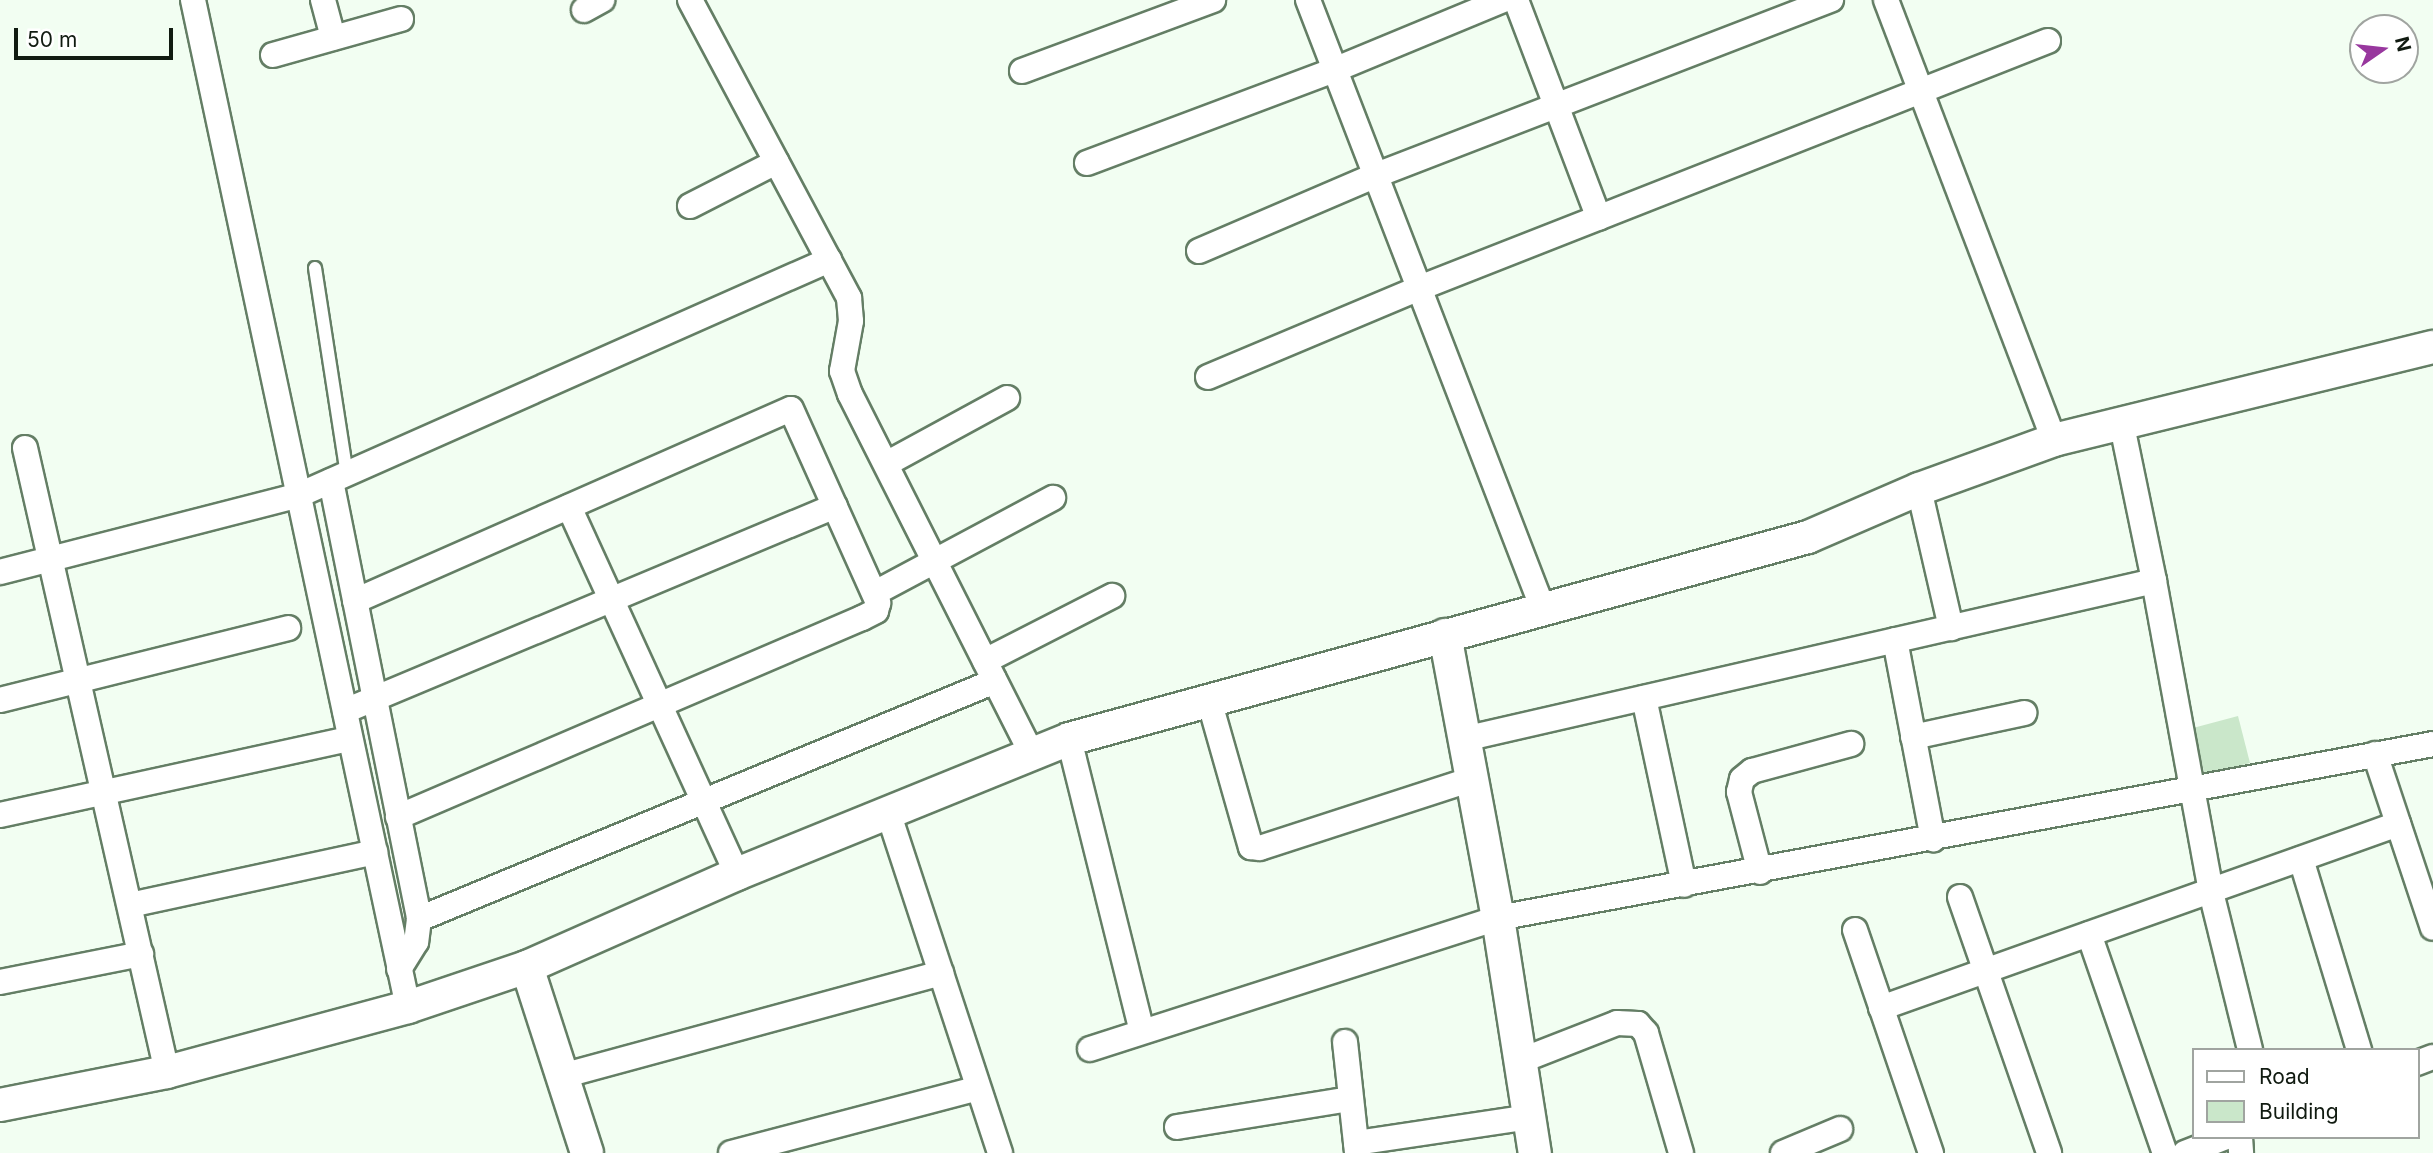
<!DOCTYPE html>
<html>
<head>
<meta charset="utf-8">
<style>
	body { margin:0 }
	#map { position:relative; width:2433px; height:1153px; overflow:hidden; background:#f2fef2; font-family:Inter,sans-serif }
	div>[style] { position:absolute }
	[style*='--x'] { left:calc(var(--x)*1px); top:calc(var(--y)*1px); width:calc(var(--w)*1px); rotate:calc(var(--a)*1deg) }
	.building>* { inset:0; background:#cae7ca }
	.roads { filter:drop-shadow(2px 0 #647e65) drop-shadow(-2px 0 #647e65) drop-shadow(0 2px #647e65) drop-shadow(0 -2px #647e65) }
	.service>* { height:12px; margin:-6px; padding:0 6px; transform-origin:6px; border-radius:6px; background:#fff }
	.minor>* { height:24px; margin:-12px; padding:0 12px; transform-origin:12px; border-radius:12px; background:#fff }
	.tertiary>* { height:32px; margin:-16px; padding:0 16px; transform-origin:16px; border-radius:16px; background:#fff }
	span { translate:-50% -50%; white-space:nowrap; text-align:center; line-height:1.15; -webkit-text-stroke:6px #fff; paint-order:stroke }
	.legend { position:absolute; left:2192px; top:1048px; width:228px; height:91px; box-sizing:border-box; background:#fff; border:2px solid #a0a4a0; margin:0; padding:9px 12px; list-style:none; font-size:21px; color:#111b11 }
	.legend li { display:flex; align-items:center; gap:14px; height:35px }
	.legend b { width:35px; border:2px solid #a0a4a0 }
	.north { position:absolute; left:2349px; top:14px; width:70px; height:70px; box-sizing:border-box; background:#fff; border:2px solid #a0a4a0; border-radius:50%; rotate:76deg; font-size:19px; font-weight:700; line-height:28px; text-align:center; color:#111b11 }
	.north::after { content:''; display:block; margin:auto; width:24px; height:32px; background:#98379e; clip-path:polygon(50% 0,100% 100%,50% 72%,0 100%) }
	.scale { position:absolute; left:14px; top:28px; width:159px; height:32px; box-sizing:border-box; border:4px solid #111b11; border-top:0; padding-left:9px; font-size:21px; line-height:24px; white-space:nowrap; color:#111b11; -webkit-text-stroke:5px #fff; paint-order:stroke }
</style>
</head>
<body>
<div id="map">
	<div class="building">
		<div style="clip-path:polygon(2238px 716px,2250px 763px,2205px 775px,2193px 728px)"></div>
	</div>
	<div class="roads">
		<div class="service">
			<div style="--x:315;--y:268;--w:208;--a:81.2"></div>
		</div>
		<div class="minor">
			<div style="--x:193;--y:0;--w:1030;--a:77.95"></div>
			<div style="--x:323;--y:0;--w:39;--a:75"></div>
			<div style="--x:690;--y:0;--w:338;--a:61.9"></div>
			<div style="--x:849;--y:298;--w:23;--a:85"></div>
			<div style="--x:851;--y:321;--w:51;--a:100.2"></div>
			<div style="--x:842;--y:371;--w:24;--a:71"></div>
			<div style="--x:850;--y:394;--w:401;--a:63.2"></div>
			<div style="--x:1308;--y:0;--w:653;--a:68.9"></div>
			<div style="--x:1516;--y:0;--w:233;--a:69.2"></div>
			<div style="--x:1886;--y:0;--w:471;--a:69.1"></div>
			<div style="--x:584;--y:10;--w:21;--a:-29"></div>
			<div style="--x:273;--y:55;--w:133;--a:-15.7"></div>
			<div style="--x:1022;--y:71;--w:204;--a:-20.4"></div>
			<div style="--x:1087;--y:163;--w:264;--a:-20.6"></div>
			<div style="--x:1334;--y:70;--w:183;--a:-22.5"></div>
			<div style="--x:690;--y:206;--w:97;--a:-27.1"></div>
			<div style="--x:1199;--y:251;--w:190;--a:-23.2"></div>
			<div style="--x:1374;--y:176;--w:490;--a:-21.1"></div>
			<div style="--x:1208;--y:377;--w:227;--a:-22.8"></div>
			<div style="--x:1417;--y:289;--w:678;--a:-21.46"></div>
			<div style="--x:2121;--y:421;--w:163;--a:78.3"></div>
			<div style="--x:2154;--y:581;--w:316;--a:79.6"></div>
			<div style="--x:2211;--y:892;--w:163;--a:76.1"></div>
			<div style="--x:25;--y:448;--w:640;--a:77.18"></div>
			<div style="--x:886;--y:464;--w:138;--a:-28.6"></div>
			<div style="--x:331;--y:481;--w:447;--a:78.6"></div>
			<div style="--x:419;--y:919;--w:23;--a:97"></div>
			<div style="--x:416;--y:942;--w:32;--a:122"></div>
			<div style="--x:1919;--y:489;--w:143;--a:77"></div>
			<div style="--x:569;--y:507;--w:404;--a:65.4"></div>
			<div style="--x:0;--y:572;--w:309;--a:-14.4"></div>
			<div style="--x:299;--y:495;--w:580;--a:-23.91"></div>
			<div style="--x:875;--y:593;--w:202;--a:-28.1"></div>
			<div style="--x:355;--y:601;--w:476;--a:-23.8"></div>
			<div style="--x:791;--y:409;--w:213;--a:65.8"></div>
			<div style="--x:878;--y:603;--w:8;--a:104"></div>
			<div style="--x:876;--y:611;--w:16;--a:153"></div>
			<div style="--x:862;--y:618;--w:505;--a:156.79"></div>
			<div style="--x:1895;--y:640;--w:203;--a:79.2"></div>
			<div style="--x:985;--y:661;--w:143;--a:-27.1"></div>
			<div style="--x:1644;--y:698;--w:191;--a:77.9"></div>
			<div style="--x:0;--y:700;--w:297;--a:-14"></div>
			<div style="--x:1209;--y:700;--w:153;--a:74.1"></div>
			<div style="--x:1251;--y:847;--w:9;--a:6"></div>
			<div style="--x:1260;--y:848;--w:223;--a:-18"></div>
			<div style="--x:345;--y:711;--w:531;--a:-22.7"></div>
			<div style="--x:1913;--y:737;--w:114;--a:-12.2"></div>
			<div style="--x:1069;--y:739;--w:301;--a:76"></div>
			<div style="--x:1464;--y:739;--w:708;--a:-12.9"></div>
			<div style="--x:2375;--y:754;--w:183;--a:71.6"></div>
			<div style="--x:888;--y:812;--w:359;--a:71.8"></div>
			<div style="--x:0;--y:815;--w:358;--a:-12.3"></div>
			<div style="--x:2301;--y:859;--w:200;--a:73.1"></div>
			<div style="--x:1760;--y:872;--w:83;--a:-104.7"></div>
			<div style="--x:1739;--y:792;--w:13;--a:-77"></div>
			<div style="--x:1742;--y:779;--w:13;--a:-39"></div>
			<div style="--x:1752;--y:771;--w:103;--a:-15.3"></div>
			<div style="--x:1960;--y:897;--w:271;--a:70.8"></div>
			<div style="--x:130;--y:905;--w:251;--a:-12.2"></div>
			<div style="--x:419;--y:919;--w:623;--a:-22.45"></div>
			<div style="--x:1855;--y:930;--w:236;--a:71.2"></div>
			<div style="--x:2089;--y:934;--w:232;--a:70.9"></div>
			<div style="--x:0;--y:982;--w:144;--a:-11.2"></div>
			<div style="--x:1881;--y:1008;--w:549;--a:-19.59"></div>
			<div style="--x:1345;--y:1042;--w:112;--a:83.8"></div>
			<div style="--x:1090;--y:1049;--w:429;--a:-17.8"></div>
			<div style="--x:1498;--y:918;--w:951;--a:-10.54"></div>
			<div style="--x:1520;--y:1061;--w:104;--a:-21.4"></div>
			<div style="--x:1617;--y:1023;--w:21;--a:3"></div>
			<div style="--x:1638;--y:1024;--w:12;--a:48"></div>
			<div style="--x:1646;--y:1033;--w:125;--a:73.7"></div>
			<div style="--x:2417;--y:1063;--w:17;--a:-21"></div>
			<div style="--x:562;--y:1076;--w:393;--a:-15.2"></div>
			<div style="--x:1177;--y:1127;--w:175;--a:-9.2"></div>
			<div style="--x:2240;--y:1137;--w:16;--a:86"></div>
			<div style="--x:1356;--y:1143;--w:175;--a:-8.5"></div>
			<div style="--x:731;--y:1153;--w:255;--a:-14.7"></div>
			<div style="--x:1783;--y:1153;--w:62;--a:-22.8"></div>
			<div style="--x:2185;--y:1153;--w:44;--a:-21.3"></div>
		</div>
		<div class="tertiary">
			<div style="--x:1445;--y:635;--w:288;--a:79.4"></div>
			<div style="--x:1498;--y:918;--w:238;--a:81.1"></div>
			<div style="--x:527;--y:967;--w:195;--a:72.1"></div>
			<div style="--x:0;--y:1105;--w:170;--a:-11.2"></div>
			<div style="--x:167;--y:1072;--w:250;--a:-15.1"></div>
			<div style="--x:408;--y:1007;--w:126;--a:-18.6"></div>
			<div style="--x:527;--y:967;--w:230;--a:-23.9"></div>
			<div style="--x:737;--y:874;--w:358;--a:-22.1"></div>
			<div style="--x:1069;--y:739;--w:766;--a:-15.29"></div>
			<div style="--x:1808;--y:537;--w:121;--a:-23.4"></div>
			<div style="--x:1919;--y:489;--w:144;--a:-19.9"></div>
			<div style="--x:2054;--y:440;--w:390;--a:-13.8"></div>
		</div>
	</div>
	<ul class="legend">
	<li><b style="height:9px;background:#fff"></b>Road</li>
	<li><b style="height:19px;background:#cae7ca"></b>Building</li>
	</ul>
	<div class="north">N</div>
	<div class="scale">50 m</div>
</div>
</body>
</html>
